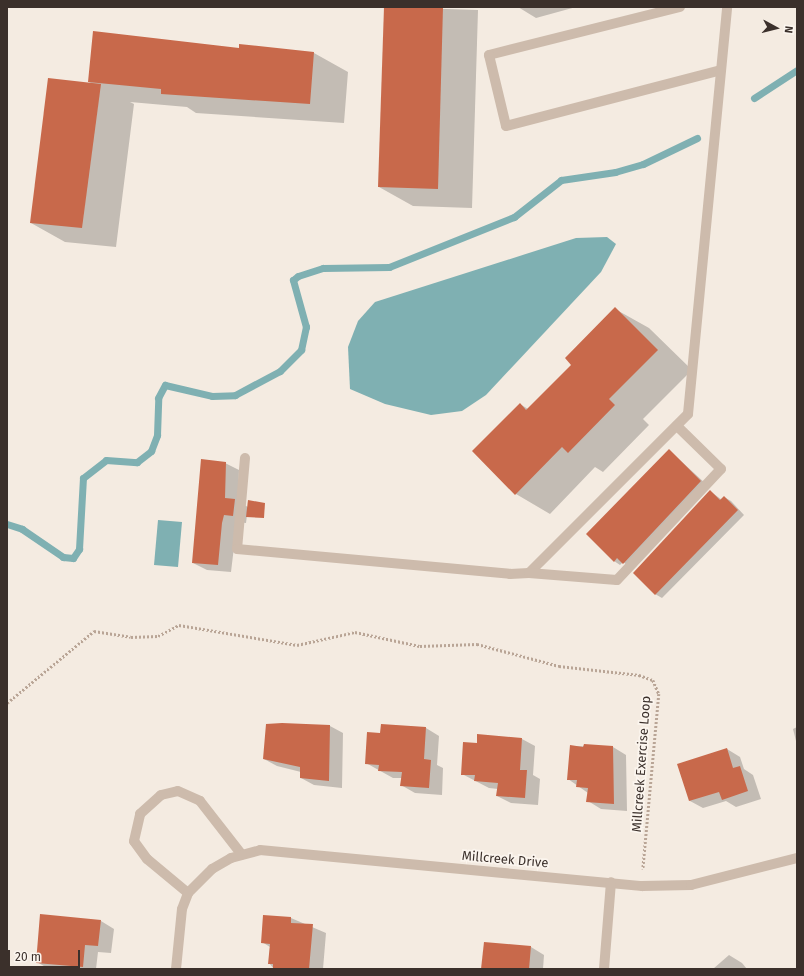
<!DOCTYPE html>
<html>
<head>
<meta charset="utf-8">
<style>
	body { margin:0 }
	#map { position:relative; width:804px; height:976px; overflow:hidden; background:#f4ebe1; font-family:"Fira Sans",sans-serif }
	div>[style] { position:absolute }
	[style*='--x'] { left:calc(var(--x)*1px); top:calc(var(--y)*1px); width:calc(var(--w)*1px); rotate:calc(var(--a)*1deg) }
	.water>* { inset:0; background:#7fb0b2 }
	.shadow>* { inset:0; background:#0003 }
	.stream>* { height:7px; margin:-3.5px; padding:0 3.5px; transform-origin:3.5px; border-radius:3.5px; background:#7fb0b2 }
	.building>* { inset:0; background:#c8694b }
	.path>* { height:2.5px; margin-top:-1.25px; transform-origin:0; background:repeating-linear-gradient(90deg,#b9a596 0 2px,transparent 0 4px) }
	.minor>* { height:10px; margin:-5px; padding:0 5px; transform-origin:5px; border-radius:5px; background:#cdbbac }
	span { translate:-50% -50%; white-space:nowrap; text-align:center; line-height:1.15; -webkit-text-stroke:3.5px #fbf5ee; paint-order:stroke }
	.street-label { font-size:13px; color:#3b302b }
	.frame { position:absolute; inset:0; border:8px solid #3b302b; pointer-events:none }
	.north { position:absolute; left:756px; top:8px; width:40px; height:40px; -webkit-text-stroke:3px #fbf5ee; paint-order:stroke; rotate:97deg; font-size:11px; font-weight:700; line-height:16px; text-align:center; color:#3b302b }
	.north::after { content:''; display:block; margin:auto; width:14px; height:18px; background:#3b302b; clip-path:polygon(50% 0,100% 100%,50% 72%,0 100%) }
	.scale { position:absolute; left:8px; top:950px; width:72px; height:18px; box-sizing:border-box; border:2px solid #3b302b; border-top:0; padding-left:5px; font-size:12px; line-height:14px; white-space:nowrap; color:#3b302b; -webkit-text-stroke:3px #fbf5ee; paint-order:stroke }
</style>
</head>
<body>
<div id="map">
	<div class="water">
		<div style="clip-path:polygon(607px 237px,616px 244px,601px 272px,486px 395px,462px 411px,431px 415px,385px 404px,350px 389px,348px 347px,358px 321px,375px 302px,576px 238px)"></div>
		<div style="clip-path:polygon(158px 520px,182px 522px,178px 567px,154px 565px)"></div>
	</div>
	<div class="shadow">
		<div style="clip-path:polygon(385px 7px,478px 10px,472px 208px,413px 206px,379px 187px)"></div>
		<div style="clip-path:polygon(518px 7px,576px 7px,536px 18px)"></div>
		<div style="clip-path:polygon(240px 45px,314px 53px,348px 72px,344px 123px,196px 113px,187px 107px,130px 102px,134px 104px,116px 247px,65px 242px,31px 223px,93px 84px,89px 82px,240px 49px)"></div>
		<div style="clip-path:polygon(615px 309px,649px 328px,692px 370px,643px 419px,649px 425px,603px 472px,595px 467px,550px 514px,516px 494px,520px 404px,528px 409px,572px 365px)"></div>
		<div style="clip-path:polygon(669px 450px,707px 485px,630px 567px,623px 562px,620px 565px,614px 561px)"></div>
		<div style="clip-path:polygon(225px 463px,239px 470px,238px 502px,248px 507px,246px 523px,237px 522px,231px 572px,207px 570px,193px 563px)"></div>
		<div style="clip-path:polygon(710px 491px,722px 500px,724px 497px,731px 501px,744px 515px,662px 598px,655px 594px)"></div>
		<div style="clip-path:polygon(267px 725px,330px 726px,343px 733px,342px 788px,314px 785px,301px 778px,301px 772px,277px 766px,264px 759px)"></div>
		<div style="clip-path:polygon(797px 727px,797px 745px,793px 729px)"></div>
		<div style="clip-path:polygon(426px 728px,439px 736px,437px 765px,443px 768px,442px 795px,415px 793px,401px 785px,402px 778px,393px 778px,366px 763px,381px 734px)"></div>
		<div style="clip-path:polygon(522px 739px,535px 746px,533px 775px,540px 779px,538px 805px,511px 803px,497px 796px,498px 789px,489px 788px,462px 774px,478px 744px)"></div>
		<div style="clip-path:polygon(571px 746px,613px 747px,626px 755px,627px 811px,601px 809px,588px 801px,588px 793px,568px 779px)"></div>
		<div style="clip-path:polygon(727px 749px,740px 757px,744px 769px,753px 775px,761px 799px,736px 807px,726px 801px,703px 808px,690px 801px,678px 765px)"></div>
		<div style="clip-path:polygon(291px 918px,326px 933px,323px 969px,274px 969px,269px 963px,270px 947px,262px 942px)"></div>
		<div style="clip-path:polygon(101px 921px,114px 929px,111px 953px,98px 952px,96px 969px,49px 969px,37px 962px)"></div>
		<div style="clip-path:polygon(531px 947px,544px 955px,543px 969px,482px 969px)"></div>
		<div style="clip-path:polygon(729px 955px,742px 963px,747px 969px,713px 969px)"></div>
	</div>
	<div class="stream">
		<div style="--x:754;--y:98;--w:51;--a:-33.1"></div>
		<div style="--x:7;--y:524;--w:16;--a:18"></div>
		<div style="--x:22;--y:529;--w:50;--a:34.3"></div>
		<div style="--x:63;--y:557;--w:10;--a:6"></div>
		<div style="--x:73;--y:558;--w:11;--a:-56"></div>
		<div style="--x:79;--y:549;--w:71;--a:-86.8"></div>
		<div style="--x:83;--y:478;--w:29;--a:-38"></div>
		<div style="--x:106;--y:460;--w:31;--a:4"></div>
		<div style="--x:137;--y:462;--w:18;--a:-38"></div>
		<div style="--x:151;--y:451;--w:17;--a:-69"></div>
		<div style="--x:157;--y:435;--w:37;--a:-88"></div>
		<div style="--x:158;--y:398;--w:15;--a:-62"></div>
		<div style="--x:165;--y:385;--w:48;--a:13.2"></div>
		<div style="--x:212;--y:396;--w:23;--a:-2"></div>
		<div style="--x:235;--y:395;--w:51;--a:-28.1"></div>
		<div style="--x:280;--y:371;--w:30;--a:-45"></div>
		<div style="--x:301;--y:350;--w:24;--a:-78"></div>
		<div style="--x:306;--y:327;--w:49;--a:-105.5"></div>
		<div style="--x:293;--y:280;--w:6;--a:-39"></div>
		<div style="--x:298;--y:276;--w:26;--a:-18"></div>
		<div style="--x:323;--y:268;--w:66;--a:-0.9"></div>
		<div style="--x:389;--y:267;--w:135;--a:-21.8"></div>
		<div style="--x:514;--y:217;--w:60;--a:-38.2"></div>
		<div style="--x:561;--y:180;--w:55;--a:-8.4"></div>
		<div style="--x:615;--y:172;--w:29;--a:-16"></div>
		<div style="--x:643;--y:164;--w:60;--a:-25.7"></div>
	</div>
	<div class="building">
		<div style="clip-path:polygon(384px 7px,443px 7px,438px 189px,378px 187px)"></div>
		<div style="clip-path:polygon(93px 31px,239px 48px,239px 44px,314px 52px,310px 104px,161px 94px,161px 89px,88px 82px)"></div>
		<div style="clip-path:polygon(48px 78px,101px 84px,82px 228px,30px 223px)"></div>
		<div style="clip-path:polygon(615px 307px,658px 350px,609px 399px,615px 405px,568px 453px,562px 447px,515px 495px,472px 451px,520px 403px,526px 410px,571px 365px,565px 358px)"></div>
		<div style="clip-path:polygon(669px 449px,701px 481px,623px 564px,617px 558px,614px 562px,586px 534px)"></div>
		<div style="clip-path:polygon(201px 459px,226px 462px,225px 498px,235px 499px,233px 516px,224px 515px,222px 523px,218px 565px,192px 563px)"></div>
		<div style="clip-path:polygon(710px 490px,720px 500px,724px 496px,738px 510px,655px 595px,633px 573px)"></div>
		<div style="clip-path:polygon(248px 500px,265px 503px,264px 518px,246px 517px)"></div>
		<div style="clip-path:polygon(282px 723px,330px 725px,329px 781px,300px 778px,300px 767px,263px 759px,266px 724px)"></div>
		<div style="clip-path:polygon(381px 724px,426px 727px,424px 759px,431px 760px,429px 788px,400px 786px,402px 772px,378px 771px,379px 765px,365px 764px,367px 732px,380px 733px)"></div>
		<div style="clip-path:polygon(477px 734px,522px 738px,520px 770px,527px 770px,525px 798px,496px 796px,498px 783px,474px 781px,475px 775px,461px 775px,463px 742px,477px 743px)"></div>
		<div style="clip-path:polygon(584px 744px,613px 746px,614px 804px,586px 802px,588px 788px,576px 787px,577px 780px,567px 780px,570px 745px,583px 747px)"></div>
		<div style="clip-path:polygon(727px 748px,733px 768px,740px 766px,748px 791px,722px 800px,719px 792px,689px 801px,677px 764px)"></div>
		<div style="clip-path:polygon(40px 914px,101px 920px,98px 946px,85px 945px,83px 967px,36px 963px)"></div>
		<div style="clip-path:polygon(263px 915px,291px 917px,291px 923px,313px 924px,309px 969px,273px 969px,273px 964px,268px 964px,270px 944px,261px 943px)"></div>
		<div style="clip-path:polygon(484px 942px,531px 946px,529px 969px,481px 969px)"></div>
	</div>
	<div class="path">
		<div style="--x:7;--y:703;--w:113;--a:-39.6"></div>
		<div style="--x:94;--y:631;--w:37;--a:9"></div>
		<div style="--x:131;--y:637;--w:27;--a:-2"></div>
		<div style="--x:158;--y:636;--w:24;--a:-28"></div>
		<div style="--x:179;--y:625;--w:120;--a:9.6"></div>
		<div style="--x:297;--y:645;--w:59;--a:-12.6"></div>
		<div style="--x:355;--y:632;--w:66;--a:12.2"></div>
		<div style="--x:420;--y:646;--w:57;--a:-2"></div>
		<div style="--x:477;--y:644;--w:85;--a:15"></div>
		<div style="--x:559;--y:666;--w:81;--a:6.4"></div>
		<div style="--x:639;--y:675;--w:15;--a:20"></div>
		<div style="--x:653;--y:680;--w:15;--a:67"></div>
		<div style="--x:659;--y:694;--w:176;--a:95.2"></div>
	</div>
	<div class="minor">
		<div style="--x:680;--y:7;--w:197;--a:165.9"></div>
		<div style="--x:489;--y:55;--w:73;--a:76.5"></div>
		<div style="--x:506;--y:126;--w:222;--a:-14.6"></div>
		<div style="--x:245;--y:458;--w:91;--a:95"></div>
		<div style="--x:237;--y:549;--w:274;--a:5.2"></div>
		<div style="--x:510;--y:574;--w:19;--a:-3"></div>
		<div style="--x:529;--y:573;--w:225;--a:-45"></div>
		<div style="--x:688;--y:414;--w:409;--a:-84.5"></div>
		<div style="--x:529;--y:573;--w:88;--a:4.5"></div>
		<div style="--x:617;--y:580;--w:152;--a:-46.9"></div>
		<div style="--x:721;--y:469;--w:62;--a:-135.7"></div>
		<div style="--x:188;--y:893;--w:53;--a:-140.3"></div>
		<div style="--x:147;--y:859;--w:22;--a:-126"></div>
		<div style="--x:134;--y:841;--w:28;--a:-77"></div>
		<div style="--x:140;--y:814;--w:28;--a:-42"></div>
		<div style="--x:161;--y:795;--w:17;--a:-13"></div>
		<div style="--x:178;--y:791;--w:24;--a:24"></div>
		<div style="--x:200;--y:801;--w:68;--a:52.1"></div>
		<div style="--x:176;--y:969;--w:60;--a:-84.3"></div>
		<div style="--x:182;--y:909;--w:17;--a:-69"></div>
		<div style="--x:188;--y:893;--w:34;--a:-45"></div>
		<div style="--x:212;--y:869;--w:22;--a:-30"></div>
		<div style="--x:231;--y:858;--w:30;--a:-15"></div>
		<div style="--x:260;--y:850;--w:384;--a:5.4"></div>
		<div style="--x:642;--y:886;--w:49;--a:-1.2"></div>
		<div style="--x:691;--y:885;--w:109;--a:-14.3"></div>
		<div style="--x:604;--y:969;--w:87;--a:-85.4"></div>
	</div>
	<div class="street-label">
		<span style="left:642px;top:764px;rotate:-86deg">Millcreek Exercise Loop</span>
		<span style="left:505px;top:860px;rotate:5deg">Millcreek Drive</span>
	</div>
	<div class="frame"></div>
	<div class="north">N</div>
	<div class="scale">20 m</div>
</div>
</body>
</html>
